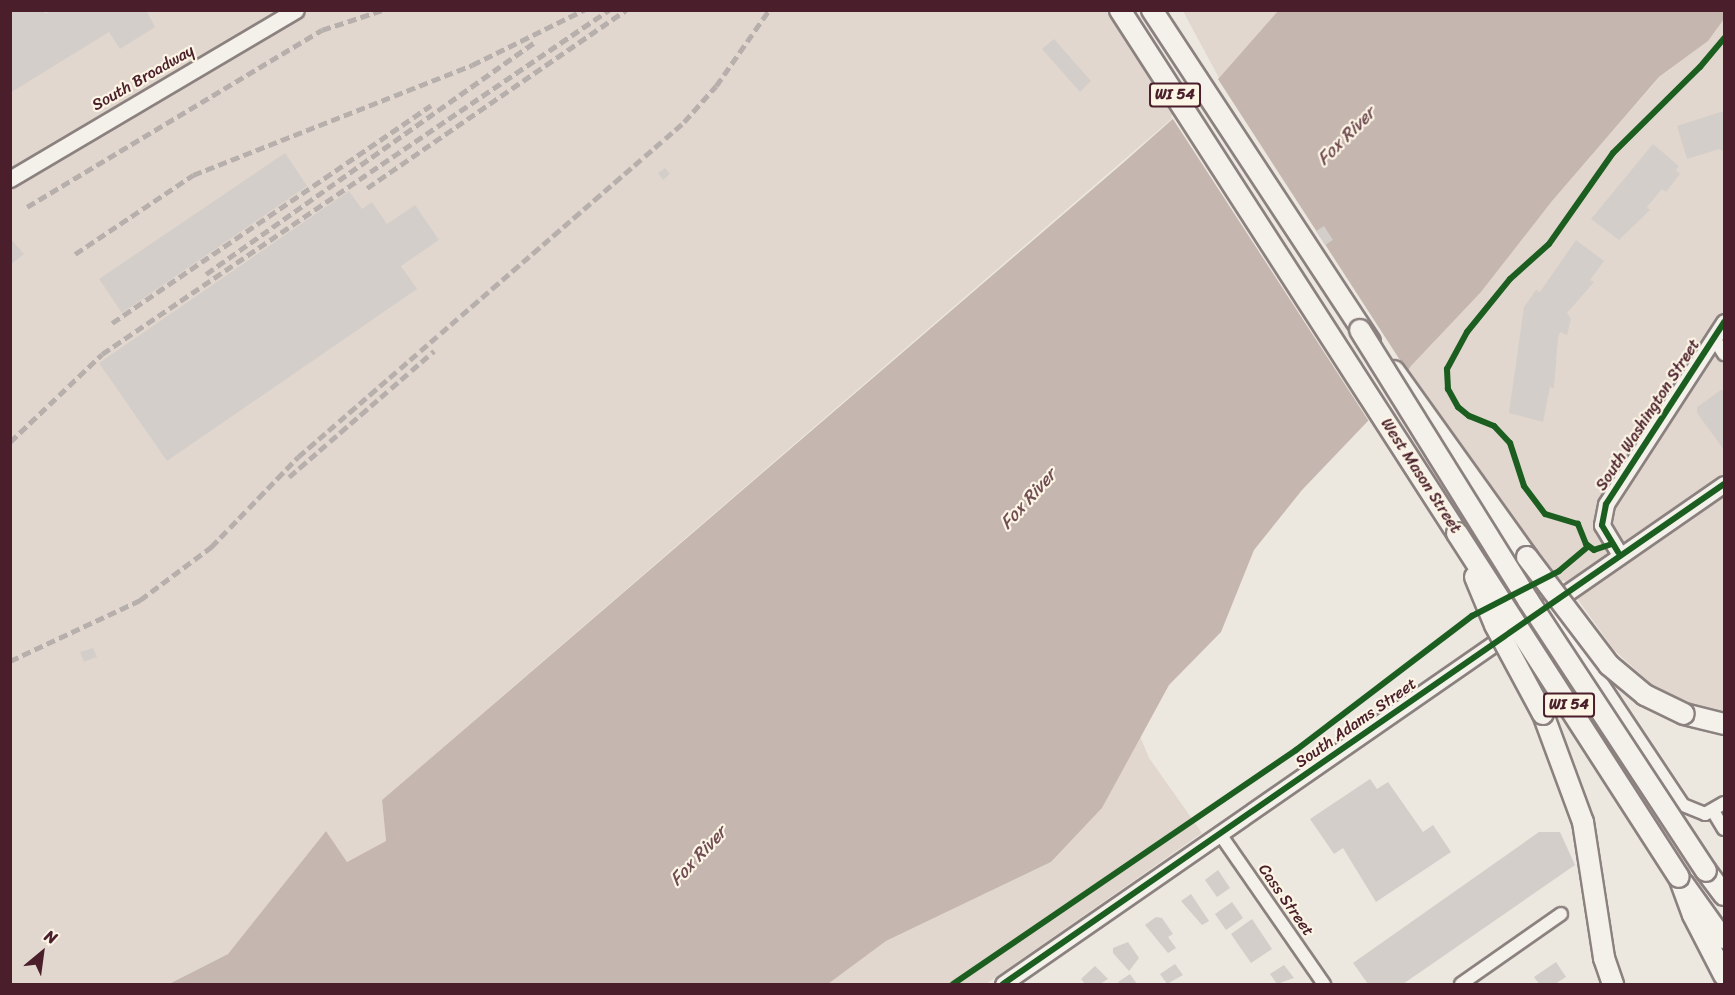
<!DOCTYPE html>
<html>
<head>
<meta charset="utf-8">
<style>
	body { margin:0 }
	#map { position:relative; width:1735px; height:995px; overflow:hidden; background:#ece7df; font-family:Sriracha,sans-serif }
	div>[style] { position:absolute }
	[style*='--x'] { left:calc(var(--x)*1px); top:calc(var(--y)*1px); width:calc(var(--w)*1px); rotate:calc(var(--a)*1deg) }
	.built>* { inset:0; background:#e2d7ce }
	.green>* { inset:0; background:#e1d7ce }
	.water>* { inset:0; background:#c6b6b0 }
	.pier>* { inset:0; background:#ece7df }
	.building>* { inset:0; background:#d3cec9 }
	.roads { filter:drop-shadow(2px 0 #8b817f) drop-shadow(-2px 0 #8b817f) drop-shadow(0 2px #8b817f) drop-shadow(0 -2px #8b817f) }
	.minor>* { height:12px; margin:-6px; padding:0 6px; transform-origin:6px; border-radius:6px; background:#f4f0ea }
	.tertiary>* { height:15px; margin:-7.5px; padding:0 7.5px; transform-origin:7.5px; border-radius:7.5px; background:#f4f0ea }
	.secondary>* { height:18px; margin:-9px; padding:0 9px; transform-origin:9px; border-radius:9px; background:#f4f0ea }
	.primary>* { height:20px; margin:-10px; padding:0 10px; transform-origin:10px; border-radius:10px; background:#f4f0ea }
	.rail>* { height:4.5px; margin-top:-2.25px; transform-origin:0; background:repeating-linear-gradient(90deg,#b6afac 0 9px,transparent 0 13.5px) }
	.bridges { filter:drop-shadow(2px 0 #8b817f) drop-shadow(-2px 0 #8b817f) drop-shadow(0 2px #8b817f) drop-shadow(0 -2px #8b817f) }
	.primary-bridge>* { height:20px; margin:-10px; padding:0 10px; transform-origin:10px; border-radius:10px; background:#f4f0ea }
	.cycleway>* { height:6px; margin:-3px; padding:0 3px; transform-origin:3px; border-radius:3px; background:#1b5e20 }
	span { translate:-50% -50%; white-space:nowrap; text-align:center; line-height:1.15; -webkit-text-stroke:4.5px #fcf5e5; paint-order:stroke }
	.shield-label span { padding:2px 4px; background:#fcf5e5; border:2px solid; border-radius:4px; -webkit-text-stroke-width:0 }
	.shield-label { font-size:15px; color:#4a1f2b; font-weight:700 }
	.street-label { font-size:16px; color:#4a1f2b }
	.water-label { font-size:18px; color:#704c53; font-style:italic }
	.frame { position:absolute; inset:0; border:12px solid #4a1f2b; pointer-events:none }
	.north { position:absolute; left:12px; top:923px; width:60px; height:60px; -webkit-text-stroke:4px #fcf5e5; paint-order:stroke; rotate:29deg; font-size:16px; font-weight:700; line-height:24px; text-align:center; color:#4a1f2b }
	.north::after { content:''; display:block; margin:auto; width:21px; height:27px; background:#4a1f2b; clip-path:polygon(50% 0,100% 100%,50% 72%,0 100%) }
</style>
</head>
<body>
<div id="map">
	<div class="built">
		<div style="clip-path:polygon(11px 11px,1120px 11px,1184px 108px,382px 800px,386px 841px,347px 862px,326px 831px,228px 954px,169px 984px,11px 984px)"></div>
		<div style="clip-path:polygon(1183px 11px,1278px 11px,1219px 78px)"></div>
		<div style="clip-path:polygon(1724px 19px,1724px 724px,1684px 714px,1614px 650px,1411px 366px,1481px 292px,1552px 201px,1660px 77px,1708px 41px)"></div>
	</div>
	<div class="green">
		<div style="clip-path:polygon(1724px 19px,1724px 111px,1677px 126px,1653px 144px,1591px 219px,1540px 292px,1536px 290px,1524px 307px,1509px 413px,1542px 465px,1590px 498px,1585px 509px,1587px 530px,1595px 544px,1594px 556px,1560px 583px,1407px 371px,1481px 292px,1552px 201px,1660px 77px,1708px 41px)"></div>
		<div style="clip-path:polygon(1663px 443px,1693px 487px,1635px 527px,1626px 528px,1617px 521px,1617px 511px)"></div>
		<div style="clip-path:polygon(1139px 734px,1149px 758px,1202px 833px,986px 984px,828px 984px,886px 941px,1051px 862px,1102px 808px)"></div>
	</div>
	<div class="water">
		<div style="clip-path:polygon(1278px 11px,1724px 11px,1724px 19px,1708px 41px,1659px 77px,1552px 201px,1481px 292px,1411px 366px,1388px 400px,1302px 490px,1254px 550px,1221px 632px,1169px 685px,1102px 808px,1051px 862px,886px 941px,828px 984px,169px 984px,228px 954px,326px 831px,347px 862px,386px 841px,382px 800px,1123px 163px,1219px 78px)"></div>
	</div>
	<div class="pier">
		<div style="clip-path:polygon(1216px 76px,1409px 374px,1370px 423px,1171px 116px)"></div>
	</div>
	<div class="building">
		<div style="clip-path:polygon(10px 10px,43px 10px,45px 14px,52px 10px,146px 10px,155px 27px,120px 49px,109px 32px,10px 93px)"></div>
		<div style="clip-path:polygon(1054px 39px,1091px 81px,1080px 92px,1042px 49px)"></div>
		<div style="clip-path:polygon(1724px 111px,1724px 151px,1719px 149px,1687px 159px,1677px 126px)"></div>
		<div style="clip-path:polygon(1653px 144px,1679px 166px,1676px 170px,1680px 174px,1666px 192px,1662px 189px,1647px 207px,1650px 210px,1619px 240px,1591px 219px)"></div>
		<div style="clip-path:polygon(285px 153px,307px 186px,122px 313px,99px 279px)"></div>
		<div style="clip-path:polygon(665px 168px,670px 174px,663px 180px,658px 173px)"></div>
		<div style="clip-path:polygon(349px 191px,362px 209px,372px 202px,387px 224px,415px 205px,439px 240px,401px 266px,417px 289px,167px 461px,99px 363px)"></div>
		<div style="clip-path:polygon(1324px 226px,1333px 240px,1325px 245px,1316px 231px)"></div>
		<div style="clip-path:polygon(10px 238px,24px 254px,10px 265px)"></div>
		<div style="clip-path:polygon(1576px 240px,1604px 261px,1590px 280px,1594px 282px,1567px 313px,1571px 319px,1567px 335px,1560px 332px,1558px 338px,1554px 388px,1550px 387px,1543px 422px,1509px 413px,1524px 307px,1536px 290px,1540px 292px)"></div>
		<div style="clip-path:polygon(1721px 390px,1724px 390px,1724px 450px,1697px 413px,1697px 407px)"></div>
		<div style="clip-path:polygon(93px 648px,97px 657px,84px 662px,80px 652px)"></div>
		<div style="clip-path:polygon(1370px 779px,1377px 789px,1388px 782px,1423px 832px,1433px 825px,1451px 852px,1376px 902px,1343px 848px,1334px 854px,1310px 819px)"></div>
		<div style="clip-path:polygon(1539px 832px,1560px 832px,1575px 865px,1403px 984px,1368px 984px,1353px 963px)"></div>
		<div style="clip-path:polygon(1218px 870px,1230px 888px,1217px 897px,1205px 880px)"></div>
		<div style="clip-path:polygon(1191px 894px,1209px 921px,1202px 925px,1181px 901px)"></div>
		<div style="clip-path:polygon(1232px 902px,1243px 918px,1226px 930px,1215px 914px)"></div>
		<div style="clip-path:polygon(1156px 917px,1162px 918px,1173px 934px,1168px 937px,1176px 948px,1168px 953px,1145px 925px)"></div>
		<div style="clip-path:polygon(1252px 919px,1272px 949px,1251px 963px,1231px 934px)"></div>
		<div style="clip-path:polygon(1128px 942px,1139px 958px,1129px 971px,1113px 953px,1113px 948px)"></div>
		<div style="clip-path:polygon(1556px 962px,1566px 977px,1555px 984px,1539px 984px,1534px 977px)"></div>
		<div style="clip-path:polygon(1175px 964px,1183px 975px,1167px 984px,1160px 974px)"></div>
		<div style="clip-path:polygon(1284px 965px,1294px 978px,1277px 984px,1270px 974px)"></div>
		<div style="clip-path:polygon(1095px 966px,1108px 979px,1100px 984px,1085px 984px,1081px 979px)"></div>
		<div style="clip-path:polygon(1130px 974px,1137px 984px,1120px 984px,1118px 982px)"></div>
	</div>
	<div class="roads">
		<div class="minor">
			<div style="--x:1714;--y:338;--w:19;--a:58"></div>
			<div style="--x:1550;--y:605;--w:240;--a:56.4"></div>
			<div style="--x:1683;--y:805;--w:24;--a:22"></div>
			<div style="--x:1705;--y:814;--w:22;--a:-30"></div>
			<div style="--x:1713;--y:811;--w:21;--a:59"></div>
			<div style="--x:1220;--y:834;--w:183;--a:55.3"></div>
			<div style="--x:1461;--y:984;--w:122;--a:-35"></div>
		</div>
		<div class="tertiary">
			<div style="--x:10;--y:179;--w:332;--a:-30.6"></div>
			<div style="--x:1620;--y:555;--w:35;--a:-121"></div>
			<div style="--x:1602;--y:525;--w:21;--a:-79"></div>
			<div style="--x:1606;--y:504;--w:217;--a:-57"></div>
			<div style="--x:1003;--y:984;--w:877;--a:-34.74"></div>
		</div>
		<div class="secondary">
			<div style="--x:1684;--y:883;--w:69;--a:54.5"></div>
		</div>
		<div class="primary">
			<div style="--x:1120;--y:10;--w:622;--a:57.2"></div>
			<div style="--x:1152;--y:10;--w:397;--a:56.7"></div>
			<div style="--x:1394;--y:371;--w:229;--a:54.4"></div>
			<div style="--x:1543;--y:714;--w:115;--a:69.7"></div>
			<div style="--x:1583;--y:822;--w:138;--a:81.2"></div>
			<div style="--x:1604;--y:958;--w:28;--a:71"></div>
			<div style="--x:1684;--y:714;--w:41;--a:14"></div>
			<div style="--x:1706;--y:871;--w:30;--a:53"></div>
			<div style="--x:1679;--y:877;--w:40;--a:69.8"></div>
			<div style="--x:1693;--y:915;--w:68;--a:62.7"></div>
		</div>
	</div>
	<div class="rail">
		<div style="--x:367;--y:188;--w:314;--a:-34.5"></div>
		<div style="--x:27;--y:207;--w:344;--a:-31"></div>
		<div style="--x:322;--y:30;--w:64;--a:-18.2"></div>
		<div style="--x:75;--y:254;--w:142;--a:-33.8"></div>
		<div style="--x:193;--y:175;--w:300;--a:-21.5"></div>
		<div style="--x:472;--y:65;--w:125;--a:-26.2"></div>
		<div style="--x:206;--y:274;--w:403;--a:-35.2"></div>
		<div style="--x:112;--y:323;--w:386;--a:-34.3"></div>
		<div style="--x:10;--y:442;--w:127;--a:-43.7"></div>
		<div style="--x:102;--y:354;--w:613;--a:-34.16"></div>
		<div style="--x:289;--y:477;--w:192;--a:-41"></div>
		<div style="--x:10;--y:661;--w:144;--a:-25.1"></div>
		<div style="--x:140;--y:600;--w:89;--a:-36.7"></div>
		<div style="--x:211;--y:547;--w:125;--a:-46"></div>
		<div style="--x:298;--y:457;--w:511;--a:-40.95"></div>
		<div style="--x:684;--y:122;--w:48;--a:-48.4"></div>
		<div style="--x:716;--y:86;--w:93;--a:-55.1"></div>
	</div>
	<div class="bridges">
		<div class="primary-bridge">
			<div style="--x:1360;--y:330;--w:318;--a:58.1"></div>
			<div style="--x:1528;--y:600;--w:324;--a:56.7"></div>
			<div style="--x:1457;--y:533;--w:409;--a:57.2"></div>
			<div style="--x:1527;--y:557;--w:136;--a:52.8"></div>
			<div style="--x:1609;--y:665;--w:47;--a:39.8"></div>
			<div style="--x:1645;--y:695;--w:43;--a:26"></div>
			<div style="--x:1475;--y:577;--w:52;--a:67.4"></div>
			<div style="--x:1495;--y:625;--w:101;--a:61.7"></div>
		</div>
	</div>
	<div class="cycleway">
		<div style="--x:1612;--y:544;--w:19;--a:162"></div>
		<div style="--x:1594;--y:550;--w:10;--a:-143"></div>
		<div style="--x:1586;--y:544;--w:22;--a:-112"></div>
		<div style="--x:1578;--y:524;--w:34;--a:-163"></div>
		<div style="--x:1545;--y:514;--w:35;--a:-127"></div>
		<div style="--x:1524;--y:486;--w:45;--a:-108"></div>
		<div style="--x:1510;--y:443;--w:23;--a:-133"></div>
		<div style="--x:1494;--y:426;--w:27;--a:-158"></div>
		<div style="--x:1469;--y:416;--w:14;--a:-141"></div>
		<div style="--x:1458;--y:407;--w:21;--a:-119"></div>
		<div style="--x:1448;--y:389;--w:20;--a:-93"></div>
		<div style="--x:1447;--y:369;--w:42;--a:-61.6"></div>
		<div style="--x:1467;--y:332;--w:68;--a:-50.9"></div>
		<div style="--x:1510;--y:279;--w:52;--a:-41.9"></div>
		<div style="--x:1549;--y:244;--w:111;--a:-54.9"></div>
		<div style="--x:1613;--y:153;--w:122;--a:-44.7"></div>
		<div style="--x:1700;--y:67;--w:38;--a:-50"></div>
		<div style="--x:1618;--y:552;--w:31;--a:-121"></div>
		<div style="--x:1602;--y:525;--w:21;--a:-79"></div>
		<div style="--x:1606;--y:504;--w:217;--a:-57"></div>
		<div style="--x:953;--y:984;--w:415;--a:-34.3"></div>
		<div style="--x:1296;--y:750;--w:221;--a:-37.3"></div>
		<div style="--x:1472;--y:616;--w:98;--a:-27.3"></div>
		<div style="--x:1559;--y:571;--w:38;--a:-40"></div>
		<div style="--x:1003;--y:984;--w:877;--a:-34.74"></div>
	</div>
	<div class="shield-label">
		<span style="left:1175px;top:95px">WI 54</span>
		<span style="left:1569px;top:705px">WI 54</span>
	</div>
	<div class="street-label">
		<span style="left:143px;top:78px;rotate:-30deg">South Broadway</span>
		<span style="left:1648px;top:415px;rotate:-57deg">South Washington Street</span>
		<span style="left:1421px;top:476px;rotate:57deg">West Mason Street</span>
		<span style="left:1356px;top:723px;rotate:-35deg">South Adams Street</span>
		<span style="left:1286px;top:900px;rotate:55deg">Cass Street</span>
	</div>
	<div class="water-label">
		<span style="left:1346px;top:136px;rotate:-45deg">Fox River</span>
		<span style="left:1028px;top:499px;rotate:-48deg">Fox River</span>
		<span style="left:698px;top:856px;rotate:-47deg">Fox River</span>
	</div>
	<div class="frame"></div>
	<div class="north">N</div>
</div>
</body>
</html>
